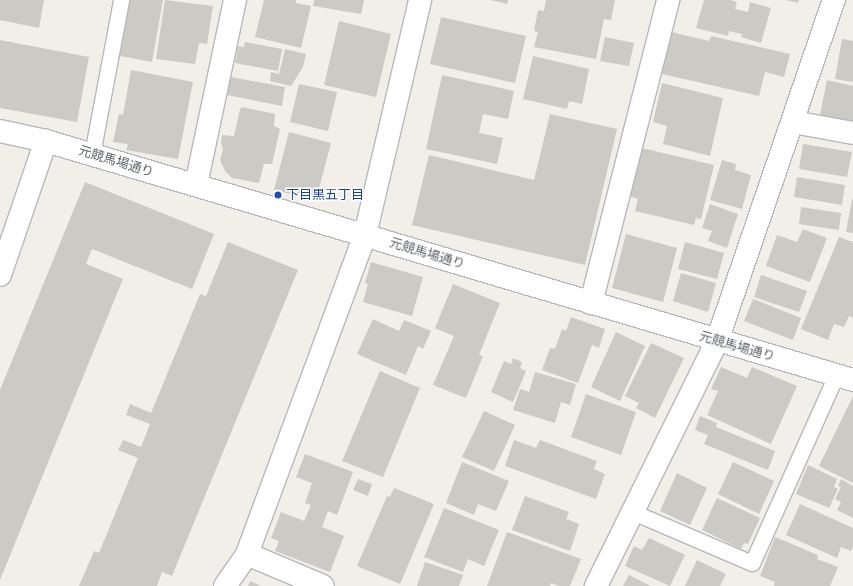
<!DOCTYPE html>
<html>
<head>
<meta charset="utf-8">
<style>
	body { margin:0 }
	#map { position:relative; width:853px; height:586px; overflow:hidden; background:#f1efe8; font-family:Roboto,"Noto Sans JP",sans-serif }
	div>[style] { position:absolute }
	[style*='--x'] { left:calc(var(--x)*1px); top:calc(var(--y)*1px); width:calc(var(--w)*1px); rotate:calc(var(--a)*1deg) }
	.building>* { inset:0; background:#cccac5 }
	.roads { filter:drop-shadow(1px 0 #b5b8bc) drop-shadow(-1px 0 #b5b8bc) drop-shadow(0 1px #b5b8bc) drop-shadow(0 -1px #b5b8bc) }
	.service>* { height:15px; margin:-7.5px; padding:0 7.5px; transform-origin:7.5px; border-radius:7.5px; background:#fff }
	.minor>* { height:22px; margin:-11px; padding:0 11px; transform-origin:11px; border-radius:11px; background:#fff }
	.tertiary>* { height:22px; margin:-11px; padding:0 11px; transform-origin:11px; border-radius:11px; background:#fff }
	.dots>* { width:11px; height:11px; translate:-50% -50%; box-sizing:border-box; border:2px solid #fff; border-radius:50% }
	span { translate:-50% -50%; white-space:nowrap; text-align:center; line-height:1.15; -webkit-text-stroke:3px #fff; paint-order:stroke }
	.street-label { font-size:13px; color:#5f6368 }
	.transit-label { font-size:13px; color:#164399 }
	.left { translate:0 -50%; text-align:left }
</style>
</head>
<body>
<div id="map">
	<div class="building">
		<div style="clip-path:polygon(0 0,44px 0,39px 28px,0 20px)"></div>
		<div style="clip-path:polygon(130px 0,163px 0,152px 62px,120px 56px)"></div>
		<div style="clip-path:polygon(165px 0,213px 6px,207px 44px,199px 43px,195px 64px,156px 59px)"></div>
		<div style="clip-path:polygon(264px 0,296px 0,296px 3px,311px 6px,301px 48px,255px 37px)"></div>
		<div style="clip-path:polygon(314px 0,364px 0,361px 14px,313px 6px)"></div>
		<div style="clip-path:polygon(491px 0,508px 0,507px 4px)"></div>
		<div style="clip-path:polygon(546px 0,615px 0,611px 20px,604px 19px,596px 59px,534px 47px,538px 32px,534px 31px,538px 10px,544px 11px)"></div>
		<div style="clip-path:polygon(704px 0,730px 0,737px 2px,735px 9px,748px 12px,750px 2px,771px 8px,761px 43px,741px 37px,742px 34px,729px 31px,728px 36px,696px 28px)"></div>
		<div style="clip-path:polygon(786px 0,799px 0,798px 3px)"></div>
		<div style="clip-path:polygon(441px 17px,526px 36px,515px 83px,430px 64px)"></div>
		<div style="clip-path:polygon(339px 21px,391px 34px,376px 97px,324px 85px)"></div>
		<div style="clip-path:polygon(671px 32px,709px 41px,711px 36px,790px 54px,784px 77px,765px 72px,759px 96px,662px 74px)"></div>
		<div style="clip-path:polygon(605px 37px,634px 43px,629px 66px,600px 61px)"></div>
		<div style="clip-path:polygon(842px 39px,853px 41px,853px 82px,835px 79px)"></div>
		<div style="clip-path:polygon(0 40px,89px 57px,77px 122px,0 108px)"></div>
		<div style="clip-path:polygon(245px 42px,282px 49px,278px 71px,235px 63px,238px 46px,244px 47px)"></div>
		<div style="clip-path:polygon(285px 49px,306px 54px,303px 67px,291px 86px,270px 81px,271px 72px,279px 74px)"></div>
		<div style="clip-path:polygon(533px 56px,589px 69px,582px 104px,569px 101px,567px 109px,523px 99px)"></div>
		<div style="clip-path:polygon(131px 70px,193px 82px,178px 159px,126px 150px,128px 144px,113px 142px,119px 114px,123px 115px)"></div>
		<div style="clip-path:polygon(442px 75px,514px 91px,508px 119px,483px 114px,479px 133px,503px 138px,497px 164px,426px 149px)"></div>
		<div style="clip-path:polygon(231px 77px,285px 87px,282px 106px,227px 95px)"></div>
		<div style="clip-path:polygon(827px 80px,853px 86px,853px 127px,819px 120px)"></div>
		<div style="clip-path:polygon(662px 83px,723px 98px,710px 156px,663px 144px,667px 126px,653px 122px)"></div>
		<div style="clip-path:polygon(299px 84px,337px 92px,328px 131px,290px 122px)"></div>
		<div style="clip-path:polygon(242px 107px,275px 114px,274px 126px,280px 129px,272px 164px,264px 164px,259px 183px,232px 178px,225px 171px,220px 160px,223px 149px,221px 142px,222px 135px,234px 136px,240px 109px)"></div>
		<div style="clip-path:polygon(550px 114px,617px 129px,585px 265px,412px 225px,429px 155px,534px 180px)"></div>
		<div style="clip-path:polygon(289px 132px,331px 143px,316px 200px,274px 190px)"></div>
		<div style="clip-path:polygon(803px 144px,852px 152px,847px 177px,799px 169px)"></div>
		<div style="clip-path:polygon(642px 148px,714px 165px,701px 219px,696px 218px,694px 225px,635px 211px,638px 199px,630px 196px)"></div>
		<div style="clip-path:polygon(722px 160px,736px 164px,735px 170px,751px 175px,742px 209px,710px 200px)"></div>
		<div style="clip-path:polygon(797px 177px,845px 185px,842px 205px,794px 197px)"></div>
		<div style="clip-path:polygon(85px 182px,214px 234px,192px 289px,92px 249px,86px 264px,123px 279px,0 580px,0 390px)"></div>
		<div style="clip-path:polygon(852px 199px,853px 199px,853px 233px,846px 232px)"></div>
		<div style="clip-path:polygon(710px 204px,738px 214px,727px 248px,708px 241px,712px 231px,702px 228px)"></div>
		<div style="clip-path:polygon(801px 207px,841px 213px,839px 230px,799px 224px)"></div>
		<div style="clip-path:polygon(803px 229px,827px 238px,810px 282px,766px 266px,777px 235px,797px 242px)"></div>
		<div style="clip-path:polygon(626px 234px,677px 248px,663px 302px,612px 288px)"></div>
		<div style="clip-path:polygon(839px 237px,853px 242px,853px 318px,849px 316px,844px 327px,834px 324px,828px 340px,801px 329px)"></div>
		<div style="clip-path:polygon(228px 242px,298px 270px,172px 576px,162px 572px,157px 586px,79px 586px,94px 551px,99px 553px,138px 458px,118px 450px,123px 440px,141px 447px,150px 424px,126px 415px,130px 404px,151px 413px,200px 294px,206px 296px)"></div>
		<div style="clip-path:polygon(685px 242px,724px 253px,717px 279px,678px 269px)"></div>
		<div style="clip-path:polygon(371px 262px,423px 277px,412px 316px,363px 302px,368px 284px,365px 283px)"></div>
		<div style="clip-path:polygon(681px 273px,716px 283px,708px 312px,673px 301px)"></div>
		<div style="clip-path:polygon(761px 275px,807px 291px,799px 312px,754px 297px)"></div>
		<div style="clip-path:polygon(453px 284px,500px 303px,479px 355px,483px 356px,466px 398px,433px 385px,454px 336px,435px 328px)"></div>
		<div style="clip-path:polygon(753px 299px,801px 318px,793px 340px,744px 321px)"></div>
		<div style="clip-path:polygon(571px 317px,605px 329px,599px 348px,592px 345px,578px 383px,542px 370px,550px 348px,555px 349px,562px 329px,566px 331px)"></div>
		<div style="clip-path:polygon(373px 319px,399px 331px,404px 320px,431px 331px,423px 349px,418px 346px,406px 375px,357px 354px)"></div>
		<div style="clip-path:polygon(616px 332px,645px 346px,620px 401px,591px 387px)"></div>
		<div style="clip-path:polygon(651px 343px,684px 358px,655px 418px,636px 408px,639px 403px,625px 396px)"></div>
		<div style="clip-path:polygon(513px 358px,522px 362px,520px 368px,526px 371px,513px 402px,491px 392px,504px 361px,511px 364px)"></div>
		<div style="clip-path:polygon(721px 367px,747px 378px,752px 367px,797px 386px,771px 444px,707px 415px,718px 391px,711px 389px)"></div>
		<div style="clip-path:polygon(380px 371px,420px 388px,383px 477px,342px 461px)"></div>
		<div style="clip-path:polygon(535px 372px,576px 384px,570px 405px,561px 402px,555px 423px,513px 410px,520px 389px,529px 392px)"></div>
		<div style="clip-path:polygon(586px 394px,636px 412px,621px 455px,571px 437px)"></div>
		<div style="clip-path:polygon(853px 396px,853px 483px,819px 466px)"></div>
		<div style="clip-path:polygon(484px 411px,515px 425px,494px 471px,462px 457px)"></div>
		<div style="clip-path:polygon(700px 416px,717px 423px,716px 427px,775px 451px,768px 470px,704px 444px,708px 435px,695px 430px)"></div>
		<div style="clip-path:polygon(514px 440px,536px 448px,540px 440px,597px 461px,594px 469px,605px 474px,596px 499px,505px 466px)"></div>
		<div style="clip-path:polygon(305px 454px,353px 472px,337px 515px,328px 511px,322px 527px,344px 536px,330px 572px,275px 551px,279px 541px,271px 538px,281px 512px,304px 521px,311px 505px,305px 503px,312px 483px,296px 477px)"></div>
		<div style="clip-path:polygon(462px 462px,509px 481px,496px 511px,478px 504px,474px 515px,446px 503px)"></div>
		<div style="clip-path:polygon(733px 462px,774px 481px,759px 514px,718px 494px)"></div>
		<div style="clip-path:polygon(808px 465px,837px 479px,834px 487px,838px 489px,829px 508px,796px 494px)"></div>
		<div style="clip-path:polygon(677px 473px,707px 488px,690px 525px,660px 511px)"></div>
		<div style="clip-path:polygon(358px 479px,372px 484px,368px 496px,353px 490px)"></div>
		<div style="clip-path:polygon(841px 479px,853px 486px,853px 518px,837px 510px,841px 502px,835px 499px,841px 487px,838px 486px)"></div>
		<div style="clip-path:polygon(394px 488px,434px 504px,400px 584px,357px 566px,387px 496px,390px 497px)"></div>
		<div style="clip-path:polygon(525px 496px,569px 512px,566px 519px,579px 524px,570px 551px,512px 530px)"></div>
		<div style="clip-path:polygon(717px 498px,760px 518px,748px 544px,744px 543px,741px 549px,702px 530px)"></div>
		<div style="clip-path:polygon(800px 504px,853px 528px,853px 547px,851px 551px,841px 547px,837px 558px,786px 535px)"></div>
		<div style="clip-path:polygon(444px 508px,499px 530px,484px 566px,468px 559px,463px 572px,424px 557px)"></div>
		<div style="clip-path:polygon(507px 532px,581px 559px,570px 586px,559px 586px,551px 583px,550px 586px,487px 586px)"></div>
		<div style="clip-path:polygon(775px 537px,818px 555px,817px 559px,838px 567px,830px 586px,774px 586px,775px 582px,760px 576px)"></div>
		<div style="clip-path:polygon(649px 538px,685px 555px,670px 586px,625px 566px,634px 546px,642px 550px)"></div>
		<div style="clip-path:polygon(697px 560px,726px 574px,720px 586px,685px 586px)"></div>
		<div style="clip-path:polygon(425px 562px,463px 575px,459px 586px,417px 586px)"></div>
		<div style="clip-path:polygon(629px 575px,651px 586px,623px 586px)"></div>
		<div style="clip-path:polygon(250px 581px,261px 586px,248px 586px)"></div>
	</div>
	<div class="roads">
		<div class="service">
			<div style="--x:92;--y:154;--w:157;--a:-79.3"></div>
			<div style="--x:633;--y:512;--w:129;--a:23.2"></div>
			<div style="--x:752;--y:563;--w:206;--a:-65.9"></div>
		</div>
		<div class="minor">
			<div style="--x:793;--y:122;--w:61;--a:10.4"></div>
			<div style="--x:196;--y:185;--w:189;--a:-78.1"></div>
			<div style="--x:0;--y:275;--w:142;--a:-71.1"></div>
			<div style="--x:591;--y:303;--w:313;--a:-75.7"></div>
			<div style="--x:247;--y:554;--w:82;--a:22.8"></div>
			<div style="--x:225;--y:586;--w:39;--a:-55"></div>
			<div style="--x:247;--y:554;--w:340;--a:-69.7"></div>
			<div style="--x:365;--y:235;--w:241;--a:-76.8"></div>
		</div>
		<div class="tertiary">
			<div style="--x:0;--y:131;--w:47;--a:12.3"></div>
			<div style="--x:46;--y:141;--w:842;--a:16.5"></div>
			<div style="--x:596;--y:586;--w:273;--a:-63.7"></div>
			<div style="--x:717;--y:341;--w:361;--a:-71.1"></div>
		</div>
	</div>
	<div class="dots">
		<div style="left:278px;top:195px;background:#1a4fb4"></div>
	</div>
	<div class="street-label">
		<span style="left:116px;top:162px;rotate:17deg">元競馬場通り</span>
		<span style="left:427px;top:254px;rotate:17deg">元競馬場通り</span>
		<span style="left:737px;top:347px;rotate:16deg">元競馬場通り</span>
	</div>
	<div class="transit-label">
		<span class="left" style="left:286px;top:195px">下目黒五丁目</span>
	</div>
</div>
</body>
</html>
